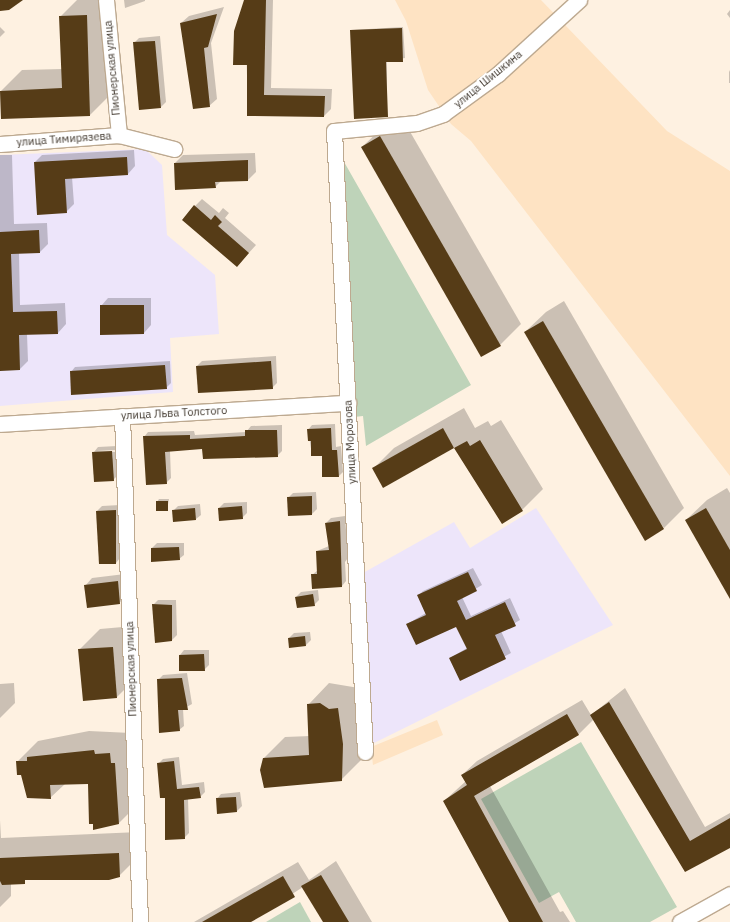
<!DOCTYPE html>
<html>
<head>
<meta charset="utf-8">
<style>
	body { margin:0 }
	#map { position:relative; width:730px; height:922px; overflow:hidden; background:#fef1e1; font-family:"IBM Plex Sans",sans-serif }
	div>[style] { position:absolute }
	[style*='--x'] { left:calc(var(--x)*1px); top:calc(var(--y)*1px); width:calc(var(--w)*1px); rotate:calc(var(--a)*1deg) }
	.built>* { inset:0; background:#fee3c3 }
	.education>* { inset:0; background:#ede5fa }
	.green>* { inset:0; background:#bed3b9 }
	.shadow>* { inset:0; background:#0003 }
	.building>* { inset:0; background:#563c17 }
	.roads { filter:drop-shadow(1px 0 #bda990) drop-shadow(-1px 0 #bda990) drop-shadow(0 1px #bda990) drop-shadow(0 -1px #bda990) }
	.minor>* { height:15px; margin:-7.5px; padding:0 7.5px; transform-origin:7.5px; border-radius:7.5px; background:#fff }
	span { translate:-50% -50%; white-space:nowrap; text-align:center; line-height:1.15; -webkit-text-stroke:4px #fff; paint-order:stroke }
	.street-label { font-size:11px; color:#3d342a }
</style>
</head>
<body>
<div id="map">
	<div class="built">
		<div style="clip-path:polygon(395px 0,541px 0,667px 131px,730px 171px,730px 476px,471px 141px,451px 124px,428px 90px,406px 21px)"></div>
		<div style="clip-path:polygon(437px 720px,443px 735px,373px 765px,371px 747px)"></div>
	</div>
	<div class="education">
		<div style="clip-path:polygon(145px 149px,162px 165px,167px 235px,215px 275px,219px 334px,170px 338px,173px 392px,0 406px,0 155px)"></div>
		<div style="clip-path:polygon(536px 508px,613px 625px,370px 745px,363px 573px,454px 522px,470px 548px)"></div>
	</div>
	<div class="green">
		<div style="clip-path:polygon(339px 153px,471px 385px,366px 446px,363px 416px,354px 417px)"></div>
		<div style="clip-path:polygon(581px 742px,677px 907px,650px 922px,576px 922px,559px 892px,539px 903px,481px 799px)"></div>
		<div style="clip-path:polygon(300px 902px,311px 922px,266px 922px)"></div>
	</div>
	<div class="shadow">
		<div style="clip-path:polygon(77px 0,107px 0,111px 94px,90px 115px,2px 118px,1px 91px,22px 70px,62px 69px,60px 17px)"></div>
		<div style="clip-path:polygon(124px 0,145px 0,145px 1px,125px 8px)"></div>
		<div style="clip-path:polygon(245px 0,273px 0,271px 88px,332px 89px,331px 109px,324px 116px,248px 115px)"></div>
		<div style="clip-path:polygon(224px 7px,211px 43px,217px 99px,209px 106px,181px 23px,189px 16px)"></div>
		<div style="clip-path:polygon(730px 10px,730px 18px,727px 14px)"></div>
		<div style="clip-path:polygon(0 27px,5px 32px,0 37px)"></div>
		<div style="clip-path:polygon(403px 27px,405px 58px,387px 61px,387px 116px,351px 30px)"></div>
		<div style="clip-path:polygon(160px 36px,166px 102px,161px 107px,134px 43px,139px 38px)"></div>
		<div style="clip-path:polygon(730px 70px,730px 83px,729px 83px,729px 72px)"></div>
		<div style="clip-path:polygon(401px 116px,521px 324px,500px 345px,362px 147px,383px 127px)"></div>
		<div style="clip-path:polygon(134px 150px,135px 166px,128px 174px,72px 177px,74px 204px,66px 212px,35px 162px,42px 155px)"></div>
		<div style="clip-path:polygon(255px 153px,256px 172px,248px 180px,222px 180px,215px 187px,176px 189px,175px 163px,183px 155px)"></div>
		<div style="clip-path:polygon(0 155px,12px 155px,14px 224px,47px 223px,48px 244px,40px 252px,19px 253px,20px 305px,65px 303px,66px 324px,58px 333px,27px 334px,28px 361px,20px 369px,0 370px)"></div>
		<div style="clip-path:polygon(202px 199px,219px 213px,223px 208px,229px 213px,225px 218px,256px 245px,237px 266px,195px 206px)"></div>
		<div style="clip-path:polygon(108px 298px,151px 298px,151px 325px,144px 333px,101px 306px)"></div>
		<div style="clip-path:polygon(564px 301px,684px 508px,664px 528px,525px 332px,546px 312px)"></div>
		<div style="clip-path:polygon(276px 356px,277px 383px,272px 388px,197px 366px,202px 361px)"></div>
		<div style="clip-path:polygon(170px 361px,171px 383px,166px 388px,71px 372px,75px 367px)"></div>
		<div style="clip-path:polygon(464px 408px,475px 428px,488px 421px,491px 426px,501px 420px,543px 489px,522px 510px,502px 523px,454px 447px,383px 487px,373px 469px,394px 448px)"></div>
		<div style="clip-path:polygon(335px 424px,336px 447px,341px 446px,343px 472px,339px 476px,323px 455px,312px 455px,308px 430px,312px 425px)"></div>
		<div style="clip-path:polygon(282px 425px,282px 451px,277px 456px,203px 448px,170px 451px,171px 478px,166px 483px,144px 437px,148px 432px,194px 431px,195px 435px,246px 432px,251px 426px)"></div>
		<div style="clip-path:polygon(117px 446px,117px 450px,97px 451px,117px 452px,118px 475px,113px 480px,94px 452px,98px 447px)"></div>
		<div style="clip-path:polygon(727px 488px,730px 493px,730px 597px,686px 520px,707px 500px)"></div>
		<div style="clip-path:polygon(316px 492px,317px 509px,312px 514px,288px 498px,293px 493px)"></div>
		<div style="clip-path:polygon(159px 499px,169px 499px,167px 510px,157px 502px)"></div>
		<div style="clip-path:polygon(247px 502px,247px 513px,242px 518px,219px 508px,224px 503px)"></div>
		<div style="clip-path:polygon(200px 504px,201px 515px,196px 519px,173px 511px,178px 506px)"></div>
		<div style="clip-path:polygon(120px 505px,120px 558px,116px 563px,100px 563px,97px 511px,102px 506px)"></div>
		<div style="clip-path:polygon(345px 516px,348px 558px,345px 562px,346px 581px,342px 586px,312px 575px,318px 570px,317px 551px,329px 546px,326px 523px,331px 518px)"></div>
		<div style="clip-path:polygon(157px 543px,184px 543px,184px 555px,179px 559px,152px 548px)"></div>
		<div style="clip-path:polygon(473px 568px,482px 585px,462px 597px,471px 616px,510px 598px,520px 620px,501px 631px,511px 653px,461px 680px,450px 658px,467px 648px,457px 625px,407px 624px,426px 613px,418px 596px,423px 591px)"></div>
		<div style="clip-path:polygon(125px 574px,127px 596px,119px 603px,85px 586px,92px 578px)"></div>
		<div style="clip-path:polygon(318px 590px,319px 600px,314px 605px,296px 597px,301px 592px)"></div>
		<div style="clip-path:polygon(158px 600px,176px 600px,177px 635px,172px 640px,156px 642px,153px 605px)"></div>
		<div style="clip-path:polygon(134px 626px,138px 676px,117px 697px,84px 700px,79px 650px,100px 629px)"></div>
		<div style="clip-path:polygon(310px 632px,311px 640px,306px 645px,289px 638px,294px 633px)"></div>
		<div style="clip-path:polygon(184px 650px,209px 650px,209px 665px,204px 670px,180px 655px)"></div>
		<div style="clip-path:polygon(187px 673px,192px 704px,183px 709px,184px 726px,179px 730px,158px 680px,163px 675px)"></div>
		<div style="clip-path:polygon(14px 683px,15px 703px,0 718px,0 684px)"></div>
		<div style="clip-path:polygon(329px 683px,359px 688px,362px 759px,341px 780px,264px 758px,285px 737px,310px 736px,309px 704px)"></div>
		<div style="clip-path:polygon(625px 688px,705px 827px,730px 813px,730px 846px,685px 871px,594px 719px,579px 734px,490px 786px,560px 912px,563px 911px,570px 922px,511px 922px,444px 801px,466px 781px,462px 775px,477px 761px,582px 700px,591px 715px)"></div>
		<div style="clip-path:polygon(89px 731px,131px 733px,140px 802px,119px 823px,89px 783px,65px 784px,50px 798px,17px 762px,38px 741px)"></div>
		<div style="clip-path:polygon(179px 757px,182px 785px,204px 782px,205px 792px,200px 797px,188px 798px,189px 833px,184px 838px,166px 797px,158px 764px,163px 759px)"></div>
		<div style="clip-path:polygon(240px 792px,242px 806px,237px 811px,218px 813px,217px 799px,221px 794px)"></div>
		<div style="clip-path:polygon(0 820px,1px 838px,139px 832px,140px 855px,119px 876px,28px 879px,11px 883px,11px 896px,0 907px)"></div>
		<div style="clip-path:polygon(336px 861px,372px 922px,324px 922px,303px 887px,249px 922px,194px 922px,298px 862px,309px 880px)"></div>
	</div>
	<div class="building">
		<div style="clip-path:polygon(0 0,23px 0,9px 10px,0 11px)"></div>
		<div style="clip-path:polygon(244px 0,266px 0,264px 95px,325px 96px,324px 117px,247px 116px,247px 65px,233px 65px,234px 31px)"></div>
		<div style="clip-path:polygon(217px 14px,208px 47px,204px 48px,210px 107px,193px 109px,180px 23px)"></div>
		<div style="clip-path:polygon(87px 15px,90px 116px,1px 119px,0 91px,62px 88px,59px 16px)"></div>
		<div style="clip-path:polygon(402px 28px,403px 62px,386px 62px,388px 117px,354px 119px,350px 30px)"></div>
		<div style="clip-path:polygon(155px 41px,161px 108px,139px 110px,133px 42px)"></div>
		<div style="clip-path:polygon(380px 136px,501px 346px,481px 357px,361px 147px)"></div>
		<div style="clip-path:polygon(127px 157px,128px 175px,65px 179px,67px 213px,37px 215px,34px 162px)"></div>
		<div style="clip-path:polygon(248px 160px,248px 181px,215px 182px,216px 188px,175px 190px,174px 163px)"></div>
		<div style="clip-path:polygon(194px 205px,211px 220px,215px 215px,222px 222px,218px 226px,249px 253px,237px 267px,182px 220px)"></div>
		<div style="clip-path:polygon(39px 230px,40px 253px,11px 254px,13px 312px,57px 311px,58px 334px,19px 335px,20px 370px,0 371px,0 232px)"></div>
		<div style="clip-path:polygon(100px 305px,144px 305px,144px 334px,100px 335px)"></div>
		<div style="clip-path:polygon(543px 321px,664px 529px,645px 541px,524px 332px)"></div>
		<div style="clip-path:polygon(271px 361px,273px 389px,198px 393px,196px 366px)"></div>
		<div style="clip-path:polygon(165px 365px,167px 389px,71px 395px,70px 371px)"></div>
		<div style="clip-path:polygon(331px 428px,332px 450px,337px 450px,339px 477px,322px 477px,322px 456px,311px 456px,311px 441px,308px 441px,307px 429px)"></div>
		<div style="clip-path:polygon(443px 428px,454px 448px,383px 488px,372px 468px)"></div>
		<div style="clip-path:polygon(245px 430px,277px 430px,278px 457px,203px 459px,202px 449px,165px 452px,167px 484px,146px 485px,143px 436px,190px 435px,190px 439px,245px 436px)"></div>
		<div style="clip-path:polygon(480px 440px,523px 511px,502px 524px,454px 448px,467px 441px,470px 446px)"></div>
		<div style="clip-path:polygon(112px 451px,114px 481px,94px 482px,92px 452px)"></div>
		<div style="clip-path:polygon(312px 496px,312px 515px,288px 516px,287px 497px)"></div>
		<div style="clip-path:polygon(156px 501px,168px 501px,168px 511px,156px 511px)"></div>
		<div style="clip-path:polygon(242px 506px,243px 519px,219px 521px,218px 508px)"></div>
		<div style="clip-path:polygon(195px 508px,196px 520px,173px 522px,172px 510px)"></div>
		<div style="clip-path:polygon(706px 508px,730px 550px,730px 599px,685px 520px)"></div>
		<div style="clip-path:polygon(116px 510px,116px 564px,99px 564px,96px 511px)"></div>
		<div style="clip-path:polygon(340px 521px,342px 587px,312px 589px,311px 574px,317px 574px,316px 551px,329px 550px,325px 523px)"></div>
		<div style="clip-path:polygon(179px 547px,180px 560px,151px 562px,151px 548px)"></div>
		<div style="clip-path:polygon(468px 572px,477px 591px,457px 601px,466px 620px,505px 602px,516px 626px,495px 635px,506px 659px,460px 681px,449px 658px,467px 649px,456px 627px,416px 645px,406px 624px,426px 615px,417px 595px)"></div>
		<div style="clip-path:polygon(118px 581px,120px 604px,87px 608px,84px 585px)"></div>
		<div style="clip-path:polygon(313px 594px,315px 606px,297px 608px,295px 597px)"></div>
		<div style="clip-path:polygon(152px 604px,172px 605px,172px 641px,155px 643px)"></div>
		<div style="clip-path:polygon(305px 636px,306px 646px,289px 648px,288px 638px)"></div>
		<div style="clip-path:polygon(113px 647px,117px 698px,83px 701px,78px 649px)"></div>
		<div style="clip-path:polygon(204px 654px,205px 671px,179px 671px,179px 655px)"></div>
		<div style="clip-path:polygon(182px 678px,188px 710px,178px 710px,180px 731px,159px 733px,157px 679px)"></div>
		<div style="clip-path:polygon(609px 702px,690px 841px,730px 818px,730px 848px,685px 872px,590px 715px)"></div>
		<div style="clip-path:polygon(320px 703px,329px 709px,338px 708px,343px 744px,342px 781px,264px 788px,260px 770px,263px 758px,309px 755px,307px 704px)"></div>
		<div style="clip-path:polygon(567px 714px,579px 735px,474px 796px,543px 922px,509px 922px,443px 801px,467px 785px,461px 775px)"></div>
		<div style="clip-path:polygon(94px 750px,95px 754px,110px 753px,111px 763px,115px 763px,119px 824px,93px 830px,93px 824px,89px 824px,88px 784px,50px 785px,51px 799px,27px 798px,21px 775px,17px 775px,16px 761px,27px 761px,27px 757px)"></div>
		<div style="clip-path:polygon(174px 761px,177px 789px,199px 787px,201px 798px,184px 800px,185px 839px,165px 840px,165px 798px,160px 798px,157px 763px)"></div>
		<div style="clip-path:polygon(236px 797px,237px 812px,217px 814px,216px 798px)"></div>
		<div style="clip-path:polygon(119px 853px,120px 877px,109px 880px,25px 880px,25px 884px,2px 885px,0 881px,0 858px)"></div>
		<div style="clip-path:polygon(321px 875px,349px 922px,323px 922px,301px 886px)"></div>
		<div style="clip-path:polygon(283px 876px,295px 897px,251px 922px,202px 922px)"></div>
	</div>
	<div class="roads">
		<div class="minor">
			<div style="--x:106;--y:0;--w:136;--a:84.5"></div>
			<div style="--x:0;--y:144;--w:119;--a:-4.3"></div>
			<div style="--x:119;--y:135;--w:57;--a:14.3"></div>
			<div style="--x:122;--y:416;--w:506;--a:87.96"></div>
			<div style="--x:0;--y:424;--w:349;--a:-3.5"></div>
			<div style="--x:365;--y:752;--w:622;--a:-92.86"></div>
			<div style="--x:334;--y:131;--w:83;--a:-5.5"></div>
			<div style="--x:417;--y:123;--w:28;--a:-19"></div>
			<div style="--x:443;--y:114;--w:68;--a:-36"></div>
			<div style="--x:498;--y:74;--w:110;--a:-42.4"></div>
			<div style="--x:680;--y:922;--w:57;--a:-29.2"></div>
		</div>
	</div>
	<div class="street-label">
		<span style="left:112px;top:68px;rotate:-95deg">Пионерская улица</span>
		<span style="left:488px;top:79px;rotate:-39deg">улица Шишкина</span>
		<span style="left:64px;top:139px;rotate:-4deg">улица Тимирязева</span>
		<span style="left:174px;top:413px;rotate:-3deg">улица Льва Толстого</span>
		<span style="left:350px;top:442px;rotate:-93deg">улица Морозова</span>
		<span style="left:131px;top:669px;rotate:-92deg">Пионерская улица</span>
	</div>
</div>
</body>
</html>
